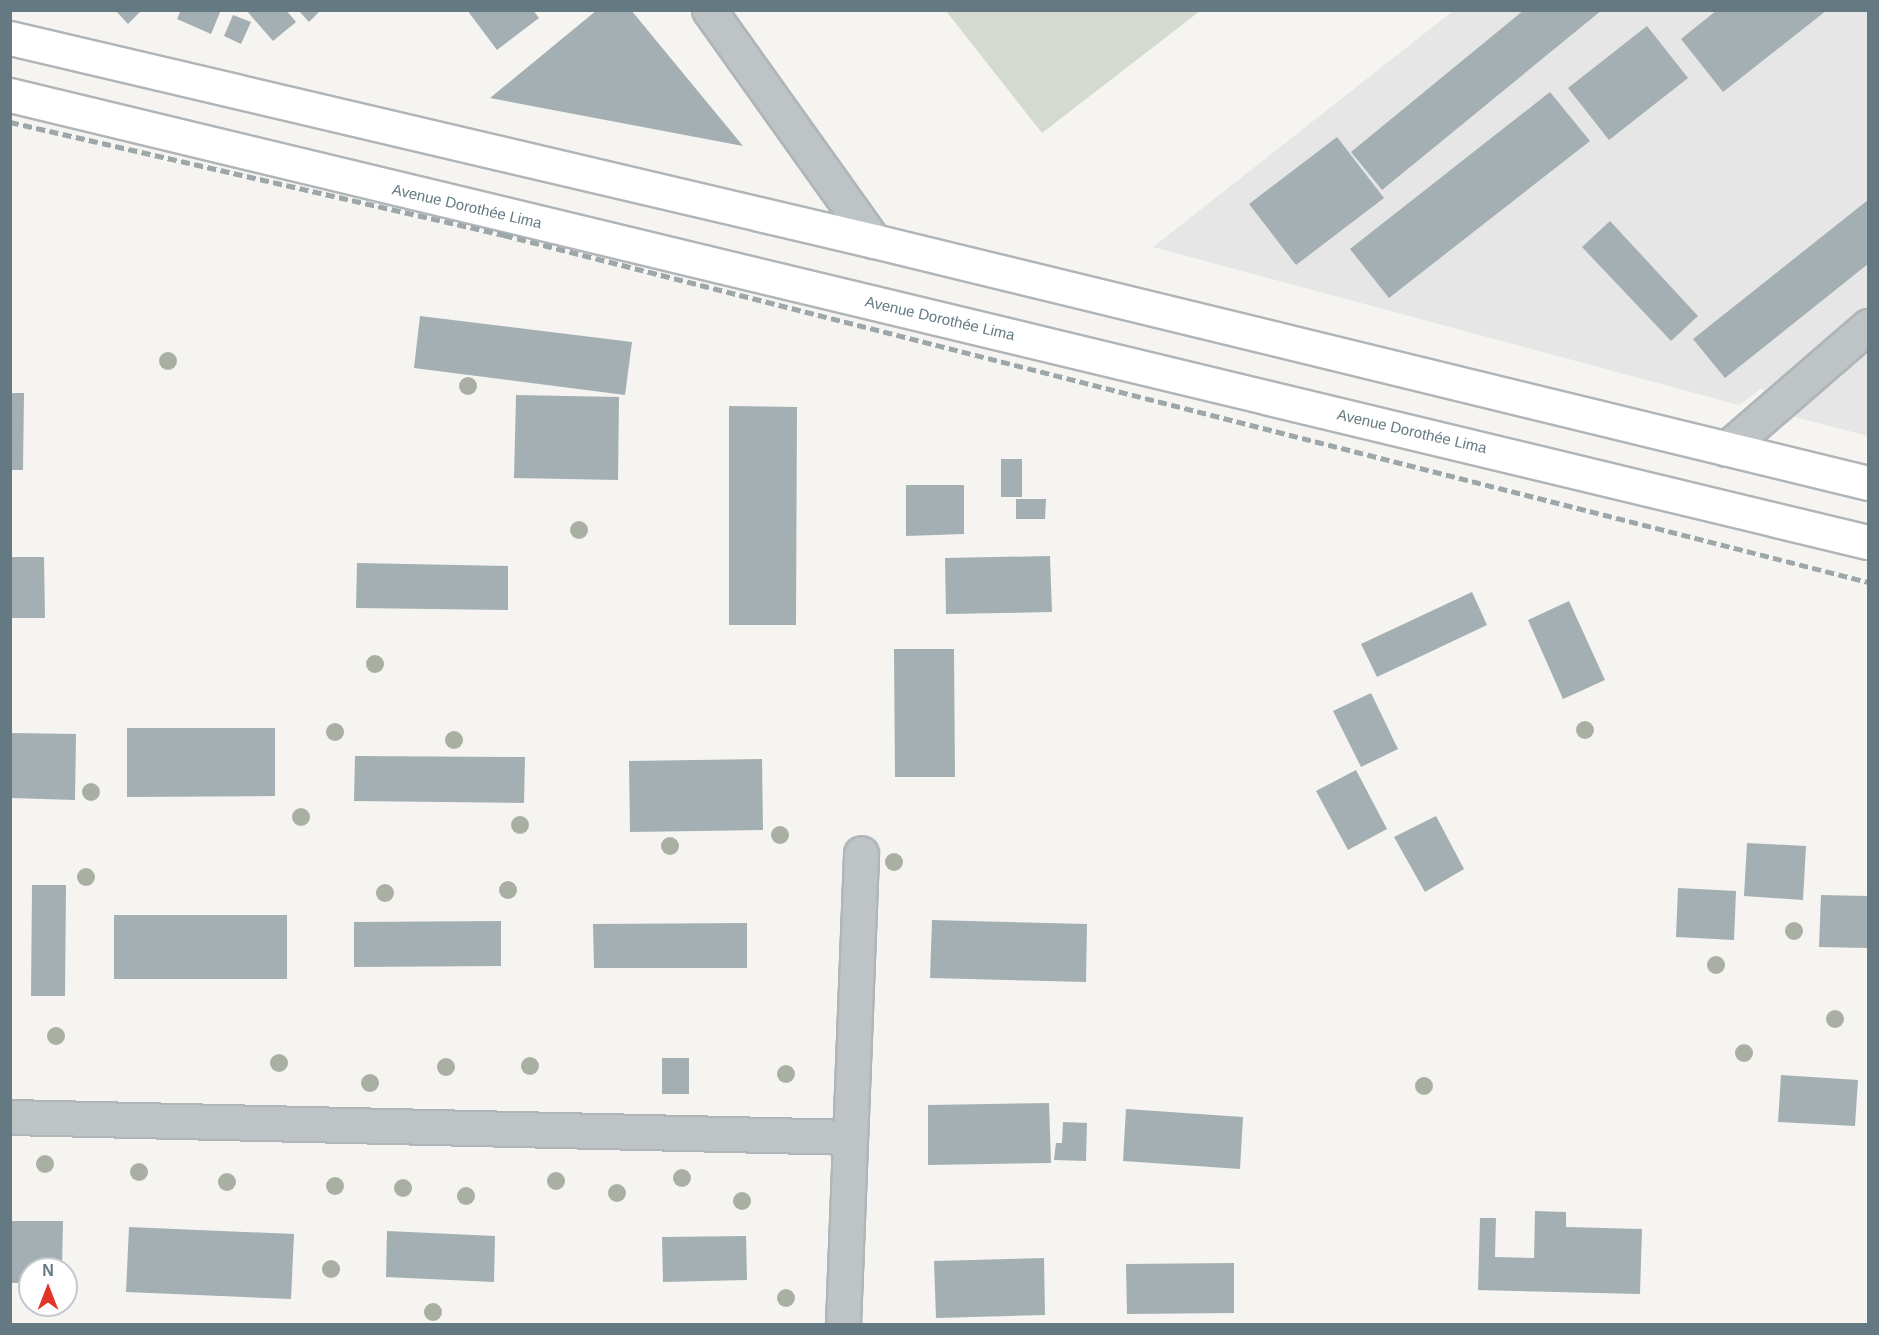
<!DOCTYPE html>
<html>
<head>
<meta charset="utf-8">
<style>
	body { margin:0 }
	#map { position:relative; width:1879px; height:1335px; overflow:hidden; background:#f5f4f1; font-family:Arial,sans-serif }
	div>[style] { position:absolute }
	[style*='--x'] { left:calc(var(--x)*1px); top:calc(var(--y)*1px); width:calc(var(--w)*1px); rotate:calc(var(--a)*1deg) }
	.built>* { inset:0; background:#e5e6e5 }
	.green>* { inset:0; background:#d5dad0 }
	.building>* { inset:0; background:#a4afb3 }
	.roads { filter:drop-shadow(2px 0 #afb5b8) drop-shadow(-2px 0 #afb5b8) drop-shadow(0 2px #afb5b8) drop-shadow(0 -2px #afb5b8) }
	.minor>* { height:33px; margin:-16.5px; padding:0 16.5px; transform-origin:16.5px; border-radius:16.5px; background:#bec3c5 }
	.major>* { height:33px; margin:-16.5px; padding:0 16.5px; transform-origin:16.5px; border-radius:16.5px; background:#fff }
	.rail>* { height:4.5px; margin-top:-2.25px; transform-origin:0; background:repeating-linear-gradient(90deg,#9da6a9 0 9px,transparent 0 13.5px) }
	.trees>* { width:18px; height:18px; margin:-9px; border-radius:50%; background:#a9b0a3 }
	span { translate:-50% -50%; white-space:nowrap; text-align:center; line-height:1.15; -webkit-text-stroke:6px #fff; paint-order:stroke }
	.street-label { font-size:15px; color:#647982 }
	.frame { position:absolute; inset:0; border:12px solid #647982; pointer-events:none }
	.north { position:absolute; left:18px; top:1257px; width:60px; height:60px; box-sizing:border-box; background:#fff; border:2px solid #c1c9cd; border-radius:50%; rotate:0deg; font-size:16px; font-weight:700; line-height:24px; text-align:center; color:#647982 }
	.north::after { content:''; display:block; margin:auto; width:21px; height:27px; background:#e03526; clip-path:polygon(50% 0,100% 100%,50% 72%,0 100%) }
</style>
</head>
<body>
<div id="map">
	<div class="built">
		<div style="clip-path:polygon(1453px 11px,1868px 11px,1868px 436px,1783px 414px,1762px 388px,1739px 405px,1153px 247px)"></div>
	</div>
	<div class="green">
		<div style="clip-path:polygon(946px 11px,1200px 11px,1042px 133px)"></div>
	</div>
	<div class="building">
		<div style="clip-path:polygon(115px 10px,142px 10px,128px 24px)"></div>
		<div style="clip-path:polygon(181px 10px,221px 10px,211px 34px,177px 19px)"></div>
		<div style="clip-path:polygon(246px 10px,286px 10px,296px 22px,273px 41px)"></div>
		<div style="clip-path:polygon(298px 10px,321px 10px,309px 22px)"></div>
		<div style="clip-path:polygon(467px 10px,533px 10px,539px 18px,497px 50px)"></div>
		<div style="clip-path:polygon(597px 10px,631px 10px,743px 146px,490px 98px)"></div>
		<div style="clip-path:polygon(1524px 10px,1602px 10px,1382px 190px,1351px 152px)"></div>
		<div style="clip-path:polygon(1717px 10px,1827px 10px,1723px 92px,1681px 39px)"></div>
		<div style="clip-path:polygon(233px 15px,251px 22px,241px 44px,224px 36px)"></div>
		<div style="clip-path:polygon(1647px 26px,1688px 78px,1609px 140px,1568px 88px)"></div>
		<div style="clip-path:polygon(1550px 92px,1590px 141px,1389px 298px,1350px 249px)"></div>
		<div style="clip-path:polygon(1337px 137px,1384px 198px,1296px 265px,1249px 204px)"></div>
		<div style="clip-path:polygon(1868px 200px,1868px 264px,1725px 378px,1693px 339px)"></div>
		<div style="clip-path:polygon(1610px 221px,1698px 316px,1671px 341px,1582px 247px)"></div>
		<div style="clip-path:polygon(420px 316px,632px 342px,625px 395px,414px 368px)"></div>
		<div style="clip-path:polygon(10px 393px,24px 393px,23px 470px,10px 470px)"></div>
		<div style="clip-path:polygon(516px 395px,619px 397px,618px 480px,514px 478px)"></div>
		<div style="clip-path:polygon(729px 406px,797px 407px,796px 625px,729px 625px)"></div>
		<div style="clip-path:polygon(1001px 459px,1022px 459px,1022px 497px,1001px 497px)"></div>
		<div style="clip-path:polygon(906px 485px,964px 485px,964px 534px,906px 536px)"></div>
		<div style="clip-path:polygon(1016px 499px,1046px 499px,1045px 519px,1016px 519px)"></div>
		<div style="clip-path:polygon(1050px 556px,1052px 612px,946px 614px,945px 558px)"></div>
		<div style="clip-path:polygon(10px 557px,44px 557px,45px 618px,10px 618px)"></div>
		<div style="clip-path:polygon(357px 563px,508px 566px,508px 610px,356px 608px)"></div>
		<div style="clip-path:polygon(1472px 592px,1487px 625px,1377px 677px,1361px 644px)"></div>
		<div style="clip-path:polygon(1569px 601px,1605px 680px,1563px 699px,1528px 620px)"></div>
		<div style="clip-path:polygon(894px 649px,954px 649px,955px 777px,895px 777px)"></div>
		<div style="clip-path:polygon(1371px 693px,1398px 749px,1361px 767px,1333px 711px)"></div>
		<div style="clip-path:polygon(127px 728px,275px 728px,275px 796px,127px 797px)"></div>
		<div style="clip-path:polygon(10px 733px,76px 734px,75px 800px,10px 798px)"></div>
		<div style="clip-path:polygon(355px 756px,525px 757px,524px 803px,354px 801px)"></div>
		<div style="clip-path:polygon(762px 759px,763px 830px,630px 832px,629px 761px)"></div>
		<div style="clip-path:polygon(1356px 770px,1387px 829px,1348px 850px,1316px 791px)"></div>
		<div style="clip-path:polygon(1436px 816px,1464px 869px,1425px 892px,1394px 837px)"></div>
		<div style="clip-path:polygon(1747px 843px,1806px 846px,1803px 900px,1744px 896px)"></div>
		<div style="clip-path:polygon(32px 885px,66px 885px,65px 996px,31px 996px)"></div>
		<div style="clip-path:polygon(1678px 888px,1736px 891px,1734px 940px,1676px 937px)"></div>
		<div style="clip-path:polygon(1821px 895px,1868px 896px,1868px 948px,1819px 947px)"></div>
		<div style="clip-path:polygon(114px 915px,287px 915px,287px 979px,114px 979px)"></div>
		<div style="clip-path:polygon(932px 920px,1087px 924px,1086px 982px,930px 978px)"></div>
		<div style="clip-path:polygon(501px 921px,501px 966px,354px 967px,354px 922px)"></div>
		<div style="clip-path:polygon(747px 923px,747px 968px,594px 968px,593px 924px)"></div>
		<div style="clip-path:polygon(662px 1058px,689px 1058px,689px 1094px,662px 1094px)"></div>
		<div style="clip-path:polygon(1781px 1075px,1858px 1080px,1855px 1126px,1778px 1122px)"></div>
		<div style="clip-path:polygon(1049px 1103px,1051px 1163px,928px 1165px,928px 1105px)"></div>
		<div style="clip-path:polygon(1126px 1109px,1243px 1117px,1240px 1169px,1123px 1161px)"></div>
		<div style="clip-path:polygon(1063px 1122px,1087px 1123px,1086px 1161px,1054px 1160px,1056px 1143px,1062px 1143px)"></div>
		<div style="clip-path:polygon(1535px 1211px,1566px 1212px,1566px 1227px,1642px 1229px,1640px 1294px,1478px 1290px,1480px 1218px,1496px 1218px,1495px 1257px,1534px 1258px)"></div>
		<div style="clip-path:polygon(10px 1221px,63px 1221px,62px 1269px,30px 1269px,30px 1283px,10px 1283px)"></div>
		<div style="clip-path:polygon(129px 1227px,294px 1234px,291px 1299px,126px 1292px)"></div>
		<div style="clip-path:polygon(387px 1231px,495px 1236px,494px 1282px,386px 1277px)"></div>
		<div style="clip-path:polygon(746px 1236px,747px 1280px,663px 1282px,662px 1237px)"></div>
		<div style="clip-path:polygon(1044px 1258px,1045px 1315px,936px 1318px,934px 1261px)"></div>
		<div style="clip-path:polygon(1234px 1263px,1234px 1313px,1127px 1314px,1126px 1264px)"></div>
	</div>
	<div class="roads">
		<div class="minor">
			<div style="--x:709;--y:10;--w:284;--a:54.5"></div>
			<div style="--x:1726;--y:449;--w:188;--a:-40.9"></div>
			<div style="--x:10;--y:1117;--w:840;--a:1.36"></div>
			<div style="--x:843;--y:1324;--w:471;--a:-87.8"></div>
		</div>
		<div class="major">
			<div style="--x:10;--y:38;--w:888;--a:13.22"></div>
			<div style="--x:874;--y:241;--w:1023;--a:13.68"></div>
			<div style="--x:10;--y:95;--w:1911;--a:13.53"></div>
		</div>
	</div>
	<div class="rail">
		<div style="--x:10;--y:122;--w:507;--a:12.88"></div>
		<div style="--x:504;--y:235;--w:1407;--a:14.27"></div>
	</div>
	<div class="trees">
		<div style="left:168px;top:361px"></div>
		<div style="left:468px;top:386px"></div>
		<div style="left:579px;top:530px"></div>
		<div style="left:375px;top:664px"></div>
		<div style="left:1585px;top:730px"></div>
		<div style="left:335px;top:732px"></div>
		<div style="left:454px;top:740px"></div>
		<div style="left:91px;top:792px"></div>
		<div style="left:301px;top:817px"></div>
		<div style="left:520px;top:825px"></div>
		<div style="left:780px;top:835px"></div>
		<div style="left:670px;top:846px"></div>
		<div style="left:894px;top:862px"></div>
		<div style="left:86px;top:877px"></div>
		<div style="left:508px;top:890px"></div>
		<div style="left:385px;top:893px"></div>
		<div style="left:1794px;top:931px"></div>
		<div style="left:1716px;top:965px"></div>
		<div style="left:1835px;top:1019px"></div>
		<div style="left:56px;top:1036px"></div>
		<div style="left:1744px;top:1053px"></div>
		<div style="left:279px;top:1063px"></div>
		<div style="left:530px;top:1066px"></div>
		<div style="left:446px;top:1067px"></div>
		<div style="left:786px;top:1074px"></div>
		<div style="left:370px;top:1083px"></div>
		<div style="left:1424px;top:1086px"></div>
		<div style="left:45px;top:1164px"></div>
		<div style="left:139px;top:1172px"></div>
		<div style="left:682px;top:1178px"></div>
		<div style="left:556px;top:1181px"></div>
		<div style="left:227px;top:1182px"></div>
		<div style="left:335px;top:1186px"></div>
		<div style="left:403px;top:1188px"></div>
		<div style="left:617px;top:1193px"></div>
		<div style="left:466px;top:1196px"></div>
		<div style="left:742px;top:1201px"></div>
		<div style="left:331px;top:1269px"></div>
		<div style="left:786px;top:1298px"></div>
		<div style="left:433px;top:1312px"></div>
	</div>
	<div class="street-label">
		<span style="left:467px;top:206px;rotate:13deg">Avenue Dorothée Lima</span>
		<span style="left:940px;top:318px;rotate:13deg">Avenue Dorothée Lima</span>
		<span style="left:1412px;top:431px;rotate:13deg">Avenue Dorothée Lima</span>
	</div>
	<div class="frame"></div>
	<div class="north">N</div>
</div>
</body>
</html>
